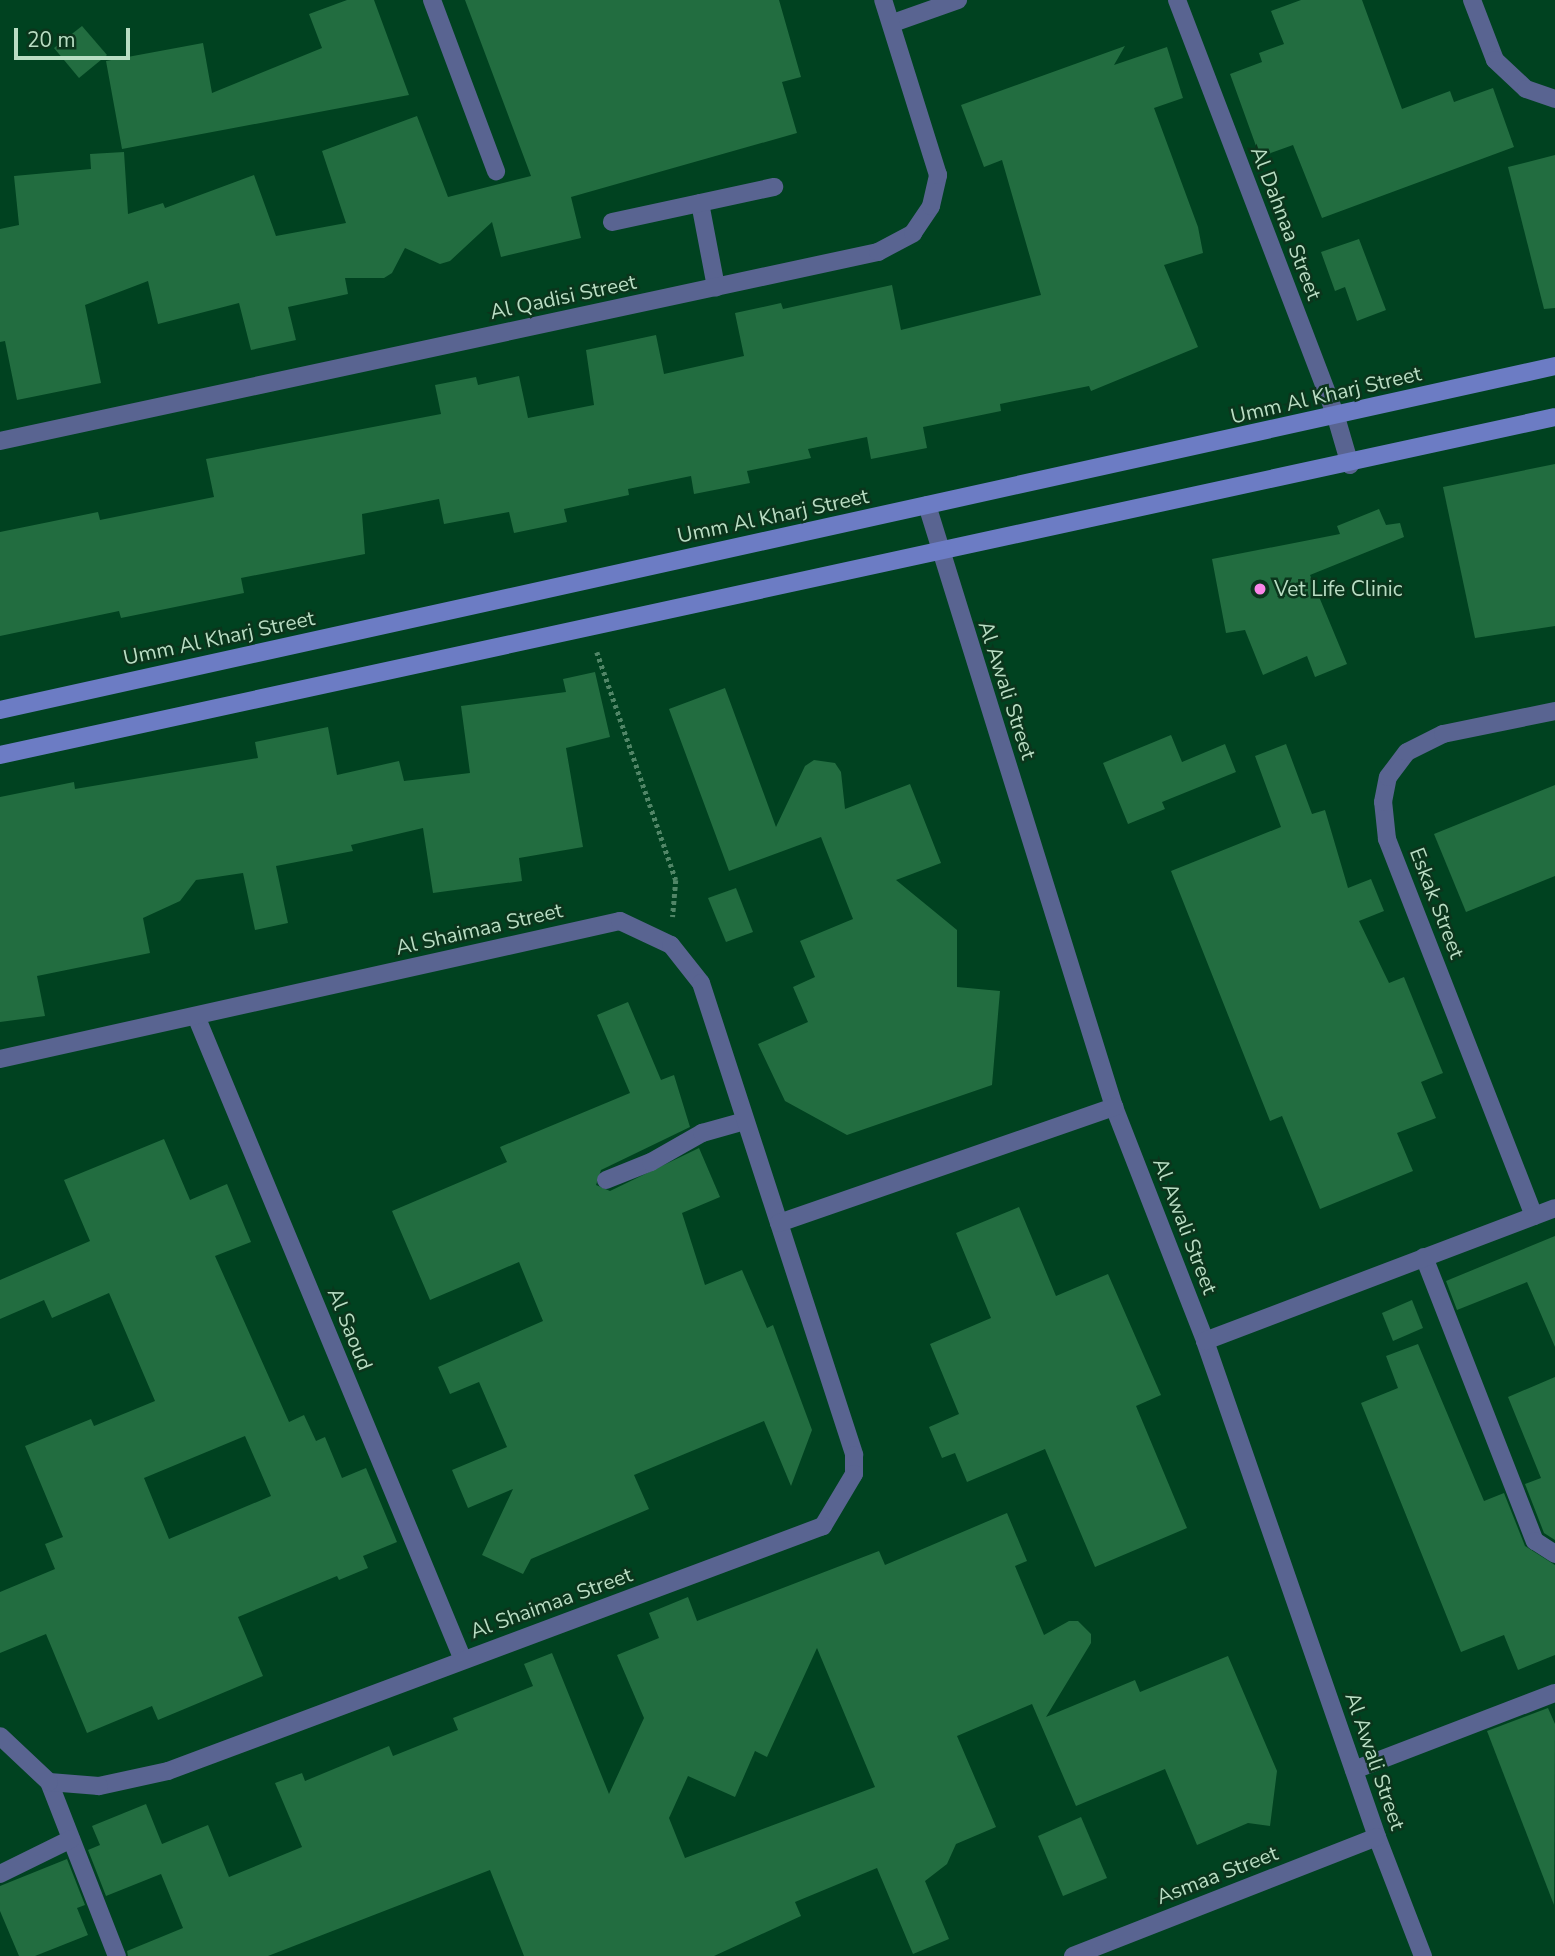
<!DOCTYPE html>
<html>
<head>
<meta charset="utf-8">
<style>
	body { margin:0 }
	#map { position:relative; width:1555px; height:1956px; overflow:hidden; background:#004220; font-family:"Nunito Sans",sans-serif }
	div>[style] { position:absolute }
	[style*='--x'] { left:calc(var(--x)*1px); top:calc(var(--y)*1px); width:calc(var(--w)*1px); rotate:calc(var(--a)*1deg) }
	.building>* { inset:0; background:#226d40 }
	.path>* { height:4.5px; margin-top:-2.25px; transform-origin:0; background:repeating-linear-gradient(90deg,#518667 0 3.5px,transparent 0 7px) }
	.lane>* { height:18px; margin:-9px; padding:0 9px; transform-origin:9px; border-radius:9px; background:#596491 }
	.street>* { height:18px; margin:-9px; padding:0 9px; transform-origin:9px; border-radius:9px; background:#596491 }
	.secondary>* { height:18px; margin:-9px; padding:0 9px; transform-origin:9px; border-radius:9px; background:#6c7cc4 }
	.dots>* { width:19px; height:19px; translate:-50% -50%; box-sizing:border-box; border:4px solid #0b351c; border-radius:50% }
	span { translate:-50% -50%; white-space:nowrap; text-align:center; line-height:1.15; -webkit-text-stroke:5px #0b351c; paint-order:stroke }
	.street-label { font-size:21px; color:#b9ddc3 }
	.poi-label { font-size:21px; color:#b9ddc3 }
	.left { translate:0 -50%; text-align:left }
	.scale { position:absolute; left:14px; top:28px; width:116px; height:32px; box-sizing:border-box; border:4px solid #b9ddc3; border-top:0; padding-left:9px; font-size:21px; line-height:24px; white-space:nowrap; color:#b9ddc3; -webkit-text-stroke:5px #0b351c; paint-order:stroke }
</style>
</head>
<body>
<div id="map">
	<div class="building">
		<div style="clip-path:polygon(347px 0,374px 0,409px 95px,122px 149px,106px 61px,203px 43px,212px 93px,322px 48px,309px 14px)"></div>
		<div style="clip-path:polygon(465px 0,779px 0,801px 77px,782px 82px,797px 133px,571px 197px,581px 238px,501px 257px,492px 222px,450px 261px,440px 264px,405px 248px,392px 273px,384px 278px,345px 278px,348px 294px,288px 307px,296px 340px,251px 350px,239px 303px,158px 324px,148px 281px,85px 305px,101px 383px,17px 400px,5px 341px,0 342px,0 229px,19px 225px,14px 176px,91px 169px,90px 154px,124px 152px,128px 214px,163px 203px,165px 208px,254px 175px,276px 236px,346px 223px,322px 151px,417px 116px,448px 197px,531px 176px)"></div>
		<div style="clip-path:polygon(1301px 0,1362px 0,1402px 109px,1450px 91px,1454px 102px,1493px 88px,1514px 147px,1322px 218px,1293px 145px,1260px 157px,1230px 74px,1262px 62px,1259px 53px,1284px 44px,1271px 11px)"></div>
		<div style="clip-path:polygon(82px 26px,107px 55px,79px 78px,54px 48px)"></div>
		<div style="clip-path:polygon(1125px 46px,1114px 65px,1167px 47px,1183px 98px,1154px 108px,1198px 227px,1203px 253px,1164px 265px,1198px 347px,1091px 391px,1089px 386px,1000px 404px,1001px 411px,923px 427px,927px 448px,871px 459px,867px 437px,808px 449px,811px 458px,747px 471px,750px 483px,694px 494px,691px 476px,628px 489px,629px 495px,564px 509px,567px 522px,514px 533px,509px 512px,444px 524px,439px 499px,362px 514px,365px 554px,241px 578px,244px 593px,121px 618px,119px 611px,0 636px,0 532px,98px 512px,100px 520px,214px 497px,206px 459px,441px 414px,435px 385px,476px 377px,478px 385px,519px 376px,528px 418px,594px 405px,586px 350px,656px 335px,664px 374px,744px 356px,735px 313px,781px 303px,783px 309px,892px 285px,901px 330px,1041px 295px,1002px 160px,984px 167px,961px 105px)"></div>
		<div style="clip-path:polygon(1555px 155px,1555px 308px,1544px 309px,1508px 167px)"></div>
		<div style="clip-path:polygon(1359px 239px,1386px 310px,1357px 321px,1345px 287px,1335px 291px,1321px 252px)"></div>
		<div style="clip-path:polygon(1555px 464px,1555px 626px,1475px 638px,1443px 487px)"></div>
		<div style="clip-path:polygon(1379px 509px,1386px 525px,1400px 523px,1404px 537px,1310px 575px,1347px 664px,1315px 677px,1307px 656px,1263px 675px,1245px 630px,1226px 633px,1212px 559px,1340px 534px,1337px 526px)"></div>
		<div style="clip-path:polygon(595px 672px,610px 737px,566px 748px,583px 847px,519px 858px,522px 881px,433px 893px,423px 828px,351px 845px,353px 851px,276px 866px,288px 923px,255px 930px,243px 873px,196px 880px,180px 901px,143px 918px,150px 953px,37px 976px,45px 1016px,0 1022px,0 797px,74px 782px,75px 789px,258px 758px,255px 742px,328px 727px,337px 775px,399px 761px,404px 781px,470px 773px,461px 706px,566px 692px,563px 679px)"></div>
		<div style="clip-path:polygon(725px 688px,776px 827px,805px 766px,814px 760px,835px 763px,841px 772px,845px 809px,910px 784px,941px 863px,896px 880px,957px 930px,957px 987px,1000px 991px,992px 1085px,847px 1135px,785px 1101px,758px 1044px,808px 1022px,793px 987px,815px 977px,800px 941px,853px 919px,821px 837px,729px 871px,669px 709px)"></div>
		<div style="clip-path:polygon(1171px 735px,1182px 762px,1225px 744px,1236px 772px,1162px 802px,1165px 809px,1128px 824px,1103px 763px)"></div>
		<div style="clip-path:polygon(1286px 744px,1312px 814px,1325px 810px,1348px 888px,1371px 879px,1384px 911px,1359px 921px,1389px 983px,1404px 977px,1443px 1073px,1421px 1082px,1436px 1118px,1397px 1133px,1413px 1171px,1320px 1209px,1282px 1116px,1270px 1121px,1171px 871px,1281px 827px,1255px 756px)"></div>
		<div style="clip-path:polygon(1555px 785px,1555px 876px,1466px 912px,1434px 834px)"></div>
		<div style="clip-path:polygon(736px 888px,753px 932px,726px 942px,708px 898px)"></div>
		<div style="clip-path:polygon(628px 1002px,661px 1080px,674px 1075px,690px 1127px,601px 1170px,596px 1185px,610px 1191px,699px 1148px,720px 1197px,682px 1213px,705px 1285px,742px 1270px,767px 1328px,773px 1325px,812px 1430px,791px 1486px,764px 1421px,634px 1475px,649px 1509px,531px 1559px,523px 1574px,482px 1555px,513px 1489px,468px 1508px,452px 1470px,507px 1447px,479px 1382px,450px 1394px,438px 1367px,543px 1321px,519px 1262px,430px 1300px,392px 1211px,507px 1162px,500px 1147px,630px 1093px,597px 1015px)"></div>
		<div style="clip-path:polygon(evenodd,164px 1139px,190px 1200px,227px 1184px,251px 1242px,215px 1256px,289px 1422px,304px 1415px,316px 1441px,325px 1437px,342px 1478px,366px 1468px,397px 1542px,363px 1556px,368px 1568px,339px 1580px,337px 1576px,238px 1617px,263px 1676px,158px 1720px,152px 1706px,87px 1733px,46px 1634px,0 1653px,0 1592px,55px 1569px,45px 1544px,63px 1537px,25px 1446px,91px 1419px,94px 1426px,155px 1401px,109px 1293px,52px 1318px,44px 1300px,0 1319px,0 1280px,90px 1241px,64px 1180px,164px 1139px,245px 1436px,271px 1496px,169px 1539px,144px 1478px,245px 1436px)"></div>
		<div style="clip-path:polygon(1019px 1207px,1056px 1296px,1108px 1274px,1161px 1395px,1136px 1406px,1187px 1528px,1095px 1567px,1045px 1449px,967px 1482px,955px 1453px,942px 1458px,929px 1427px,959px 1414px,930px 1344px,991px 1318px,956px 1233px)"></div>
		<div style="clip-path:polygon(1555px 1236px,1555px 1347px,1527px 1282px,1457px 1310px,1446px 1281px)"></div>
		<div style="clip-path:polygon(1412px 1300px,1423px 1328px,1393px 1341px,1382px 1313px)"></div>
		<div style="clip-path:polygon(1418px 1344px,1484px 1501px,1504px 1493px,1525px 1546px,1555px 1565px,1555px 1655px,1518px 1670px,1504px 1635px,1461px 1652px,1361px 1403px,1398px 1388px,1386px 1356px)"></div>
		<div style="clip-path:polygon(1555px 1377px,1555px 1540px,1544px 1533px,1525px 1484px,1541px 1478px,1508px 1397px)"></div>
		<div style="clip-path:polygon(evenodd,1007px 1513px,1027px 1561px,1015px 1566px,1044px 1635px,1069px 1621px,1078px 1621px,1091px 1634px,1091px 1643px,1046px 1717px,1135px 1680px,1140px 1692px,1228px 1656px,1277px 1771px,1270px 1826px,1248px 1823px,1197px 1845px,1165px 1769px,1076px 1806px,1032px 1704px,957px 1736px,996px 1827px,956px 1844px,947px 1864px,925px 1881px,949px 1939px,913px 1954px,877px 1868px,795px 1902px,801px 1916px,714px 1956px,524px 1956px,490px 1870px,268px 1956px,128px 1956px,127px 1951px,183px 1928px,161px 1874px,106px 1896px,88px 1850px,100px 1845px,92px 1826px,146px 1804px,162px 1844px,208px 1825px,229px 1877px,302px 1847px,275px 1783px,302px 1773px,305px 1781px,389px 1746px,393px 1756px,458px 1730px,453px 1718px,533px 1686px,524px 1664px,552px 1653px,609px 1794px,644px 1718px,617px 1655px,659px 1638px,649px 1613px,688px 1597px,697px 1621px,879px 1551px,885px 1565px,1007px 1513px,817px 1648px,875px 1787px,685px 1858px,669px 1818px,688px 1776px,735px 1797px,755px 1751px,767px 1757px,817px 1648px)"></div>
		<div style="clip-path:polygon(1548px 1708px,1555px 1724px,1554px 1905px,1487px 1731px)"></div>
		<div style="clip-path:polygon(1081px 1817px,1107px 1878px,1063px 1896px,1038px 1836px)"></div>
		<div style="clip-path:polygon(67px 1859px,85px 1905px,77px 1908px,88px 1935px,35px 1956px,19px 1956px,0 1911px,0 1886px)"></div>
	</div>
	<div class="path">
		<div style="--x:597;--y:652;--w:241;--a:70.9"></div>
		<div style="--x:676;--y:880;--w:37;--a:95"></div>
	</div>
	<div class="lane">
		<div style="--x:432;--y:0;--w:183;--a:69.5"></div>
		<div style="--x:700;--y:203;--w:86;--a:79.2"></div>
		<div style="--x:612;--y:222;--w:166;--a:-12.2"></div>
		<div style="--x:606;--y:1180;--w:48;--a:-21.8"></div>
		<div style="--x:651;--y:1162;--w:59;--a:-29.6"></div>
		<div style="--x:702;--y:1133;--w:45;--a:-15.6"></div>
		<div style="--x:1354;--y:1770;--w:215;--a:-21"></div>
		<div style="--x:49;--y:1782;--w:187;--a:68.7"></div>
		<div style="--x:0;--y:1874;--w:79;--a:-26.2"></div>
	</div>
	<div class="street">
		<div style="--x:1177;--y:0;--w:446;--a:69.1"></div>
		<div style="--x:1336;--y:417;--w:50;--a:73.7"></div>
		<div style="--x:1472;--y:0;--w:64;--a:69"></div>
		<div style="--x:1495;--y:60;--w:42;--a:43.1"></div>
		<div style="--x:1526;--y:89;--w:31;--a:19"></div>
		<div style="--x:893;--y:23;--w:69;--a:-19.5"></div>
		<div style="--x:0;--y:441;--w:898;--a:-12.15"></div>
		<div style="--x:878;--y:252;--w:40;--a:-28"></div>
		<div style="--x:913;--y:233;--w:32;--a:-56"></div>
		<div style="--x:931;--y:206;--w:32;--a:-77"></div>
		<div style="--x:938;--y:175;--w:183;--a:-107.4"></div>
		<div style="--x:927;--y:505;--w:630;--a:72.74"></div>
		<div style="--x:1114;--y:1107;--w:251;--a:68.7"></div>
		<div style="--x:1205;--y:1341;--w:525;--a:70.87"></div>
		<div style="--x:1377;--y:1837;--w:128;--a:68.9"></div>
		<div style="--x:196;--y:1016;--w:697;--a:67.48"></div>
		<div style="--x:0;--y:1059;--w:635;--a:-12.55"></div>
		<div style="--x:620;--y:921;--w:56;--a:25.2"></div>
		<div style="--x:671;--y:945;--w:48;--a:51.7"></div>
		<div style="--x:701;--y:983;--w:496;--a:72"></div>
		<div style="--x:854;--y:1455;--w:19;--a:90"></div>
		<div style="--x:854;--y:1474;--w:61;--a:120.8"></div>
		<div style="--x:823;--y:1526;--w:699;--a:159.49"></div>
		<div style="--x:168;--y:1771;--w:71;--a:167.7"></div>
		<div style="--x:99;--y:1786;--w:50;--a:-175.4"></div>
		<div style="--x:49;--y:1782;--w:67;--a:-136.8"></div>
		<div style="--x:1534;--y:1216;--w:405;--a:-111.3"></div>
		<div style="--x:1387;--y:839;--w:37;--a:-96"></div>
		<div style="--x:1383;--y:802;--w:25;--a:-79"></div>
		<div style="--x:1388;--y:777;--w:31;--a:-53"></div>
		<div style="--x:1407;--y:752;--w:40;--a:-26.6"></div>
		<div style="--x:1443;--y:734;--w:114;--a:-11.6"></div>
		<div style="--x:779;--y:1223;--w:355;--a:-19.1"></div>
		<div style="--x:1424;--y:1257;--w:305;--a:68.7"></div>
		<div style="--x:1535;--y:1541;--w:24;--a:33"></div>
		<div style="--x:1205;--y:1341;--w:374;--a:-20.8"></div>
		<div style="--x:1073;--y:1956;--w:326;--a:-21.4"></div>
	</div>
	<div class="secondary">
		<div style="--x:0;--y:710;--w:1593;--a:-12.47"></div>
		<div style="--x:0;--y:755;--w:1591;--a:-12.26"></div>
	</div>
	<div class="dots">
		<div style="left:1260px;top:589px;background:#fa87e8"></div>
	</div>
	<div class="street-label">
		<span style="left:1286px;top:223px;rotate:69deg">Al Dahnaa Street</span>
		<span style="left:563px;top:297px;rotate:-12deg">Al Qadisi Street</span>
		<span style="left:1326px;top:395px;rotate:-13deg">Umm Al Kharj Street</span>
		<span style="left:773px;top:516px;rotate:-12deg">Umm Al Kharj Street</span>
		<span style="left:219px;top:638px;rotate:-12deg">Umm Al Kharj Street</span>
		<span style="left:1007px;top:690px;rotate:72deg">Al Awali Street</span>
		<span style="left:1437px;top:903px;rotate:69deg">Eskak Street</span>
		<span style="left:479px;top:929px;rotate:-13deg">Al Shaimaa Street</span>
		<span style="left:1185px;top:1226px;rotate:69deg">Al Awali Street</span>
		<span style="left:350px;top:1329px;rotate:68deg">Al Saoud</span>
		<span style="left:551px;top:1603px;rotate:-20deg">Al Shaimaa Street</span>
		<span style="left:1375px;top:1761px;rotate:71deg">Al Awali Street</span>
		<span style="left:1217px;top:1875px;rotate:-21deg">Asmaa Street</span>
	</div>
	<div class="poi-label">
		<span class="left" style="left:1274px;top:589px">Vet Life Clinic</span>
	</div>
	<div class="scale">20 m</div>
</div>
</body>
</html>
